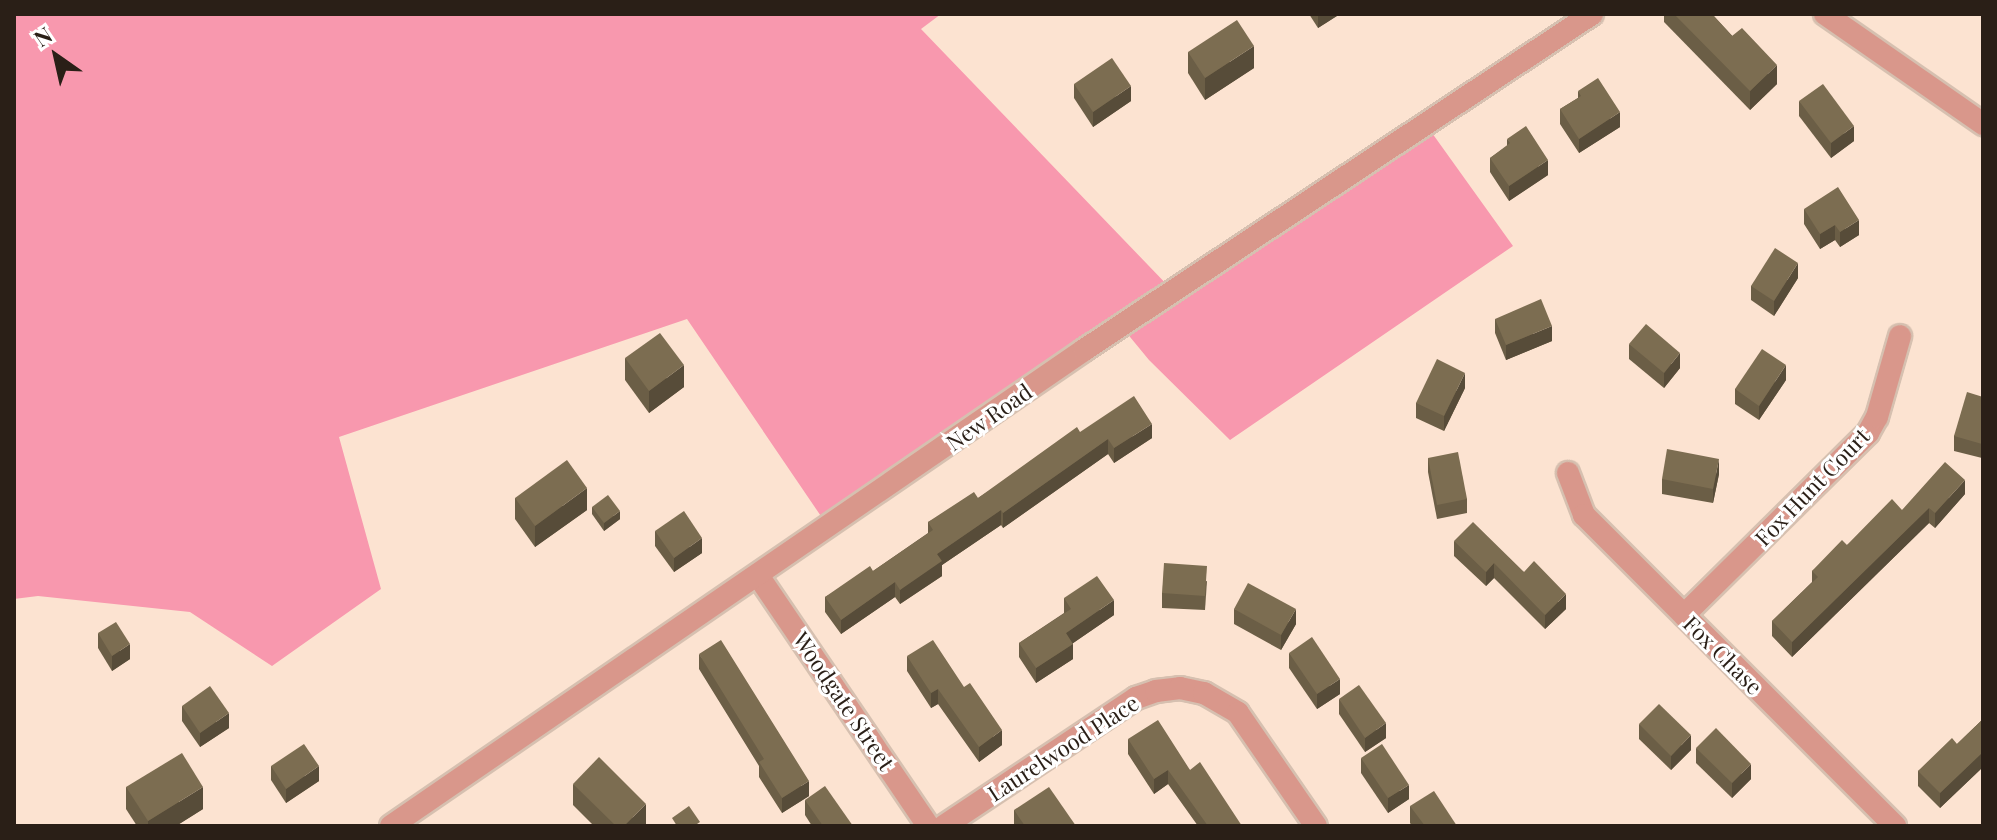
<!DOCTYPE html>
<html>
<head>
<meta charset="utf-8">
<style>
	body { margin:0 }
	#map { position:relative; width:1997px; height:840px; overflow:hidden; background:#fce3d1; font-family:"Playfair Display",serif }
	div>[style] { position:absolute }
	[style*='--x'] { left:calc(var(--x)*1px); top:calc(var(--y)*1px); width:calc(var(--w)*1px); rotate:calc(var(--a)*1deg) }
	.green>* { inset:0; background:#f898ae }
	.roads { filter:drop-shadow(2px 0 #d6c0b0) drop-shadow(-2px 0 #d6c0b0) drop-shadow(0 2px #d6c0b0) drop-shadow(0 -2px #d6c0b0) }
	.minor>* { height:22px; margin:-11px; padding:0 11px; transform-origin:11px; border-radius:11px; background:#d9978b }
	.wall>* { inset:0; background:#6b5e46 }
	.shaded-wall>* { inset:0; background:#574c39 }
	.building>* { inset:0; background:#7c6d51 }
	span { translate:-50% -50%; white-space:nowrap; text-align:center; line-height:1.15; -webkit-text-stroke:6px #fff; paint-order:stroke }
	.street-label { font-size:22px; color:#2a1f17 }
	.frame { position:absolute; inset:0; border:16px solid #2a1f17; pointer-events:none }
	.north { position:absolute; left:16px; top:16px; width:80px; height:80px; -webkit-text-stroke:6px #fff; paint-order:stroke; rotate:326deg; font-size:22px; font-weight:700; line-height:32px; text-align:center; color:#2a1f17 }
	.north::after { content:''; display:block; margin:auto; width:28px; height:36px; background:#2a1f17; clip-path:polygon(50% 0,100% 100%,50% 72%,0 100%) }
</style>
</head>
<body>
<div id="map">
	<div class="green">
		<div style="clip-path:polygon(14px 14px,941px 14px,921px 29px,1173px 291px,1427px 126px,1513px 246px,1230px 440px,1149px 360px,1121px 326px,829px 528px,687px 319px,339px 437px,381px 589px,272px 666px,190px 612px,38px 596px,14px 599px)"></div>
	</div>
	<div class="roads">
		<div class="minor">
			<div style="--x:1825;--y:14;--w:193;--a:34.8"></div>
			<div style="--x:1568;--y:473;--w:45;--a:69.1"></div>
			<div style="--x:1584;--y:515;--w:440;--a:45"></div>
			<div style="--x:759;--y:577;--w:301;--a:55.8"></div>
			<div style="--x:1684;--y:615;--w:259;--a:-44.7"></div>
			<div style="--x:1868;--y:433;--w:18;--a:-61"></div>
			<div style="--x:1877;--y:417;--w:84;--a:-74.1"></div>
			<div style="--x:391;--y:826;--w:841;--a:-34.48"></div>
			<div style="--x:1084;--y:350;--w:609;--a:-33.48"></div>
			<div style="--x:944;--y:826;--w:231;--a:-33.7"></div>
			<div style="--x:1136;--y:698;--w:21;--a:-19"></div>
			<div style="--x:1156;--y:691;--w:24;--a:-7"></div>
			<div style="--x:1180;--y:688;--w:25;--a:12"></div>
			<div style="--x:1204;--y:693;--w:39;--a:30"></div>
			<div style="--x:1238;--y:713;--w:137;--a:55.4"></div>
		</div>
	</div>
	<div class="wall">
		<div style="clip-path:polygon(1309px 14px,1340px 14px,1318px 28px)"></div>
		<div style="clip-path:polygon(1664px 14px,1712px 14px,1777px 84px,1750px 110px,1664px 22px)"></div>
		<div style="clip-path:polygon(1188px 52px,1254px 68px,1205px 100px,1188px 73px)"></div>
		<div style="clip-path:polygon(1074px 84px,1131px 101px,1093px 127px,1074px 98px)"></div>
		<div style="clip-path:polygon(1578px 91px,1620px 127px,1579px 153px,1560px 124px,1560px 109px,1578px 98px)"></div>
		<div style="clip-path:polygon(1799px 101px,1854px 141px,1831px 158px,1799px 116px)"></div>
		<div style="clip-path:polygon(1507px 139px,1548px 175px,1509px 201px,1490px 172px,1490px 158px,1507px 146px)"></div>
		<div style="clip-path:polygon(1804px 209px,1859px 235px,1840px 247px,1835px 240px,1820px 249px,1804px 224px)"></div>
		<div style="clip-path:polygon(1798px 278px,1774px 316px,1751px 300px,1751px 286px)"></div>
		<div style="clip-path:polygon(1495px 319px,1552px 341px,1506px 360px,1495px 333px)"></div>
		<div style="clip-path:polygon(1629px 344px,1680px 368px,1664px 388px,1629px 359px)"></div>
		<div style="clip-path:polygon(625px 358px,684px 387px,649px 413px,625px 380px)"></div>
		<div style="clip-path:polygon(1786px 380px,1759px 420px,1735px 404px,1735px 389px)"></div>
		<div style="clip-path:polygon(1465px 388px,1444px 431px,1416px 418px,1416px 403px)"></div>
		<div style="clip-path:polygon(1983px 397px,1983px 456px,1982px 458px,1954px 451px,1954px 436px)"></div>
		<div style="clip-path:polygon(1080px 432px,1152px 438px,1114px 463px,1108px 454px,1003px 528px,1001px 525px,942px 565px,942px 576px,900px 604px,895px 597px,841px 634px,825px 612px,825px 597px,873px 571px,928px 533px,928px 522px,978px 498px)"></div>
		<div style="clip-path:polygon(1428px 458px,1467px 499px,1467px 513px,1437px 519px,1428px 472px)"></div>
		<div style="clip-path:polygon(1719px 474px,1713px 503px,1662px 494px,1662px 479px)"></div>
		<div style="clip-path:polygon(1965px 494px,1935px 528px,1929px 523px,1792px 657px,1772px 636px,1772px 621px,1812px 582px,1812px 571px,1847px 545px,1902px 510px)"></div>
		<div style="clip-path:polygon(515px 498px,587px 510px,535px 547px,515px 519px)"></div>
		<div style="clip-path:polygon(592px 507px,620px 519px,604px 531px,592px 514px)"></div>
		<div style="clip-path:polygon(655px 531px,702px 553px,674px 572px,655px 546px)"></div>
		<div style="clip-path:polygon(1454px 541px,1524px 572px,1566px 609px,1545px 629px,1494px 578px,1486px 586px,1454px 556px)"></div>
		<div style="clip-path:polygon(1207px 581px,1205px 610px,1162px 608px,1162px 593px)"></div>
		<div style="clip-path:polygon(1064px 598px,1114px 615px,1073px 643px,1073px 659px,1036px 683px,1019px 657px,1019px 643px,1064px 613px)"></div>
		<div style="clip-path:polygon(1234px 609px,1296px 624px,1281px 650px,1234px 624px)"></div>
		<div style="clip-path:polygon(98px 633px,130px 659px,112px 671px,98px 648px)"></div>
		<div style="clip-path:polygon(1289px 653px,1340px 694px,1317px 709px,1289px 668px)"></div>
		<div style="clip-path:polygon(699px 654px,809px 796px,782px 813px,759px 777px,759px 766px,699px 669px)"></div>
		<div style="clip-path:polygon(907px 656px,1002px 745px,979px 762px,938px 704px,931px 708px,907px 671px)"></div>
		<div style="clip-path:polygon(1339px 699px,1386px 738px,1365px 752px,1339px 714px)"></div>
		<div style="clip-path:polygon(182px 706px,229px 728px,200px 747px,182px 721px)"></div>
		<div style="clip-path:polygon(1983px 719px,1983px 767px,1940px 808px,1918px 786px,1918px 771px,1957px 744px)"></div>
		<div style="clip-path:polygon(1639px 724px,1691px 750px,1671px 770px,1639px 739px)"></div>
		<div style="clip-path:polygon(1128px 739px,1190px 770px,1242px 826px,1198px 826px,1168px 784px,1154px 794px,1128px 754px)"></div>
		<div style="clip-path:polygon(1696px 748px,1751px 779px,1732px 798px,1696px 763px)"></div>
		<div style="clip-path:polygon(1361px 758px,1409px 799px,1388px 813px,1361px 773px)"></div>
		<div style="clip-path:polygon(271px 766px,319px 781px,286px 803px,271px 780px)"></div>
		<div style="clip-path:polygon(573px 784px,646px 825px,594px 826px,573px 805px)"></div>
		<div style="clip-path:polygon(126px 787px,203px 809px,176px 826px,137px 826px,126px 809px)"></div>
		<div style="clip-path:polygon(805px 800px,853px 826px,812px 826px,805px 815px)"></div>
		<div style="clip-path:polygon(1410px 806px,1457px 826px,1412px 826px,1410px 823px)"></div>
		<div style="clip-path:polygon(1014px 810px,1076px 826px,1014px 826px)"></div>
	</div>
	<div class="shaded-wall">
		<div style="clip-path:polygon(1318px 14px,1340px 14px,1318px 28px)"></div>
		<div style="clip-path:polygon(1254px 46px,1254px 68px,1205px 100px,1205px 78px)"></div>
		<div style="clip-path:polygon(1777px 65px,1777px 84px,1750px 110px,1750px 91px)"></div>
		<div style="clip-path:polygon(1131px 86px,1131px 101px,1093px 127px,1093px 112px)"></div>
		<div style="clip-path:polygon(1620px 112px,1620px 127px,1579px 153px,1579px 139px)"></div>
		<div style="clip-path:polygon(1854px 126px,1854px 141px,1831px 158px,1831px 143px)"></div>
		<div style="clip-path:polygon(1548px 160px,1548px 175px,1509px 201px,1509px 186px)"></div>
		<div style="clip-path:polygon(1859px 220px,1859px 235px,1840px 247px,1840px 232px)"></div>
		<div style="clip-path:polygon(1835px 225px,1835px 240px,1820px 249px,1820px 234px)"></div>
		<div style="clip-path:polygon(1798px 263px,1798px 278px,1774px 316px,1774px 301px)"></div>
		<div style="clip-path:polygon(1552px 326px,1552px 341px,1506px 360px,1506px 345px)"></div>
		<div style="clip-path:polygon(1680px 353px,1680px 368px,1664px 388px,1664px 373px)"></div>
		<div style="clip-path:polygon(684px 365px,684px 387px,649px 413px,649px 391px)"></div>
		<div style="clip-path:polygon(1786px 365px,1786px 380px,1759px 420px,1759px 406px)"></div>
		<div style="clip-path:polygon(1465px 373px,1465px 388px,1444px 431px,1444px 416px)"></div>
		<div style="clip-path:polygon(1152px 424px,1152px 438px,1114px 463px,1114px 448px)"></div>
		<div style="clip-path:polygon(1108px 439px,1108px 454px,1003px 528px,1003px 513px)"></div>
		<div style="clip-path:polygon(1719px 459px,1719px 474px,1713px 503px,1713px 489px)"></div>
		<div style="clip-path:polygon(1965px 480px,1965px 494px,1935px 528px,1935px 513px)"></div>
		<div style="clip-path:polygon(587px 488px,587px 510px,535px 547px,535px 526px)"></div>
		<div style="clip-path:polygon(1929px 508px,1929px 523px,1792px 657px,1792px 642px)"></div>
		<div style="clip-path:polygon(1001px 510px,1001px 525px,942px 565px,942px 576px,900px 604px,900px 590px,937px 554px)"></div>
		<div style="clip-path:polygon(620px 511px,620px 519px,604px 531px,604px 523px)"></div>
		<div style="clip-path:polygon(702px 538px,702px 553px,674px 572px,674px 558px)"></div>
		<div style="clip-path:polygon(1494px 563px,1494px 578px,1486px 586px,1486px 572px)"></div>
		<div style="clip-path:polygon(895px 582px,895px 597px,841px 634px,841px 620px)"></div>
		<div style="clip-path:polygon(1566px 594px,1566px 609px,1545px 629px,1545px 615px)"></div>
		<div style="clip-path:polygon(1114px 600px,1114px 615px,1066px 648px,1066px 633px)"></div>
		<div style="clip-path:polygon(1296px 609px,1296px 624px,1281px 650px,1281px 635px)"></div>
		<div style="clip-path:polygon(130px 644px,130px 659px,112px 671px,112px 656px)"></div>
		<div style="clip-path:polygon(1073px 644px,1073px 659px,1036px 683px,1036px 668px)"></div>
		<div style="clip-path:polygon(1340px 679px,1340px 694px,1317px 709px,1317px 694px)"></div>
		<div style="clip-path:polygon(938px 689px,938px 704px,931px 708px,931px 693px)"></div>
		<div style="clip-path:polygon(229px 713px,229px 728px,200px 747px,200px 733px)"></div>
		<div style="clip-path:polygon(1386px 723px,1386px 738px,1365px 752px,1365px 738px)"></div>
		<div style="clip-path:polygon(1002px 730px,1002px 745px,979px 762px,979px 747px)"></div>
		<div style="clip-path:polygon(1691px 735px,1691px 750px,1671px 770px,1671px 756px)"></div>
		<div style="clip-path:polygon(1983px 752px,1983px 767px,1940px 808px,1940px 793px)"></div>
		<div style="clip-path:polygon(1751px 764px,1751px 779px,1732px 798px,1732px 783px)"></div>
		<div style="clip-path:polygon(319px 766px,319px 781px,286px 803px,286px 789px)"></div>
		<div style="clip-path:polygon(1168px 770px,1168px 784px,1154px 794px,1154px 779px)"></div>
		<div style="clip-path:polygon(809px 781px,809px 796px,782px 813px,782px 798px)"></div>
		<div style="clip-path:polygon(1409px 785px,1409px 799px,1388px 813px,1388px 798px)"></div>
		<div style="clip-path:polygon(203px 787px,203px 809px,176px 826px,148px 826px,148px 821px)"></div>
		<div style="clip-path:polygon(646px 804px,646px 825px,624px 826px)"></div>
	</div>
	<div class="building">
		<div style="clip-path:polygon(1674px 14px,1712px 14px,1732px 36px,1742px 28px,1777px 65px,1750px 91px)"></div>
		<div style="clip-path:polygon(1237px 20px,1254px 46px,1205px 78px,1188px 52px)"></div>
		<div style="clip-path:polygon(1112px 58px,1131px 86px,1093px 112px,1074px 84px)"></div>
		<div style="clip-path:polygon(1598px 78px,1620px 112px,1579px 139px,1560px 109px,1581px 96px,1578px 91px)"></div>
		<div style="clip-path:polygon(1823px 84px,1854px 126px,1831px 143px,1799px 101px)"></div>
		<div style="clip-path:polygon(1526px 126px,1548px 160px,1509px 186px,1490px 158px,1510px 143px,1507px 139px)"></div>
		<div style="clip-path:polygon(1838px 187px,1859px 220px,1840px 232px,1835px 225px,1820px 234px,1804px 209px)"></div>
		<div style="clip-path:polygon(1775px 248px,1798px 263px,1774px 301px,1751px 286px)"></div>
		<div style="clip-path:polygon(1541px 299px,1552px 326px,1506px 345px,1495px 319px)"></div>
		<div style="clip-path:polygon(1646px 324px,1680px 353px,1664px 373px,1629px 344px)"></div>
		<div style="clip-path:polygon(660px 333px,684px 365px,649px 391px,625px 358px)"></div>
		<div style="clip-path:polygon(1762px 349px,1786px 365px,1759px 406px,1735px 389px)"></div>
		<div style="clip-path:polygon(1437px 359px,1465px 373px,1444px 416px,1416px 403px)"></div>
		<div style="clip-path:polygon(1967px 392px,1983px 397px,1982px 444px,1954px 436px)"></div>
		<div style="clip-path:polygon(1134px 396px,1152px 424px,1114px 448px,1108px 439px,1003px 513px,1001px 510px,937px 554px,942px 561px,900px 590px,895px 582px,841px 620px,825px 597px,870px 566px,873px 571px,933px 530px,928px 522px,974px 492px,978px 498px,1077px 427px,1080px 432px)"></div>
		<div style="clip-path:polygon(1667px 449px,1719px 459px,1713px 489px,1662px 479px)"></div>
		<div style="clip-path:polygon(1458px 452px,1467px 499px,1437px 505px,1428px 458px)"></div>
		<div style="clip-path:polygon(567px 460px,587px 488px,535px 526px,515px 498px)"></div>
		<div style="clip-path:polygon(1945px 462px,1965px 480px,1935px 513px,1929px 508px,1792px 642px,1772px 621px,1818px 577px,1812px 571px,1842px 540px,1847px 545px,1892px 499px,1902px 510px)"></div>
		<div style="clip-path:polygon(608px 495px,620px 511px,604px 523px,592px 507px)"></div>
		<div style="clip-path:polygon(684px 511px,702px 538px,674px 558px,655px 531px)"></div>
		<div style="clip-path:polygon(1473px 522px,1524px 572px,1534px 561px,1566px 594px,1545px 615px,1494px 563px,1486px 572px,1454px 541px)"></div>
		<div style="clip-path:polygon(1164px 563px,1207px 566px,1205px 596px,1162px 593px)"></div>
		<div style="clip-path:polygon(1097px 576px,1114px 600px,1066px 633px,1073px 644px,1036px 668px,1019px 643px,1071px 609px,1064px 598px)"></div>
		<div style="clip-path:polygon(1248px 583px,1296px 609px,1281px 635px,1234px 609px)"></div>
		<div style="clip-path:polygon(116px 622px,130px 644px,112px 656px,98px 633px)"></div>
		<div style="clip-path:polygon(1312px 637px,1340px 679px,1317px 694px,1289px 653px)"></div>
		<div style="clip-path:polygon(721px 640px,809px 781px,782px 798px,759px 762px,764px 759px,699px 654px)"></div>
		<div style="clip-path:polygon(933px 640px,964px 687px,970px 683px,1002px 730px,979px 747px,938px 689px,931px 693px,907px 656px)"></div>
		<div style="clip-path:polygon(1359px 685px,1386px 723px,1365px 738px,1339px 699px)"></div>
		<div style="clip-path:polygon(210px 686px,229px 713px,200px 733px,182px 706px)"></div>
		<div style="clip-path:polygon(1659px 704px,1691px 735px,1671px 756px,1639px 724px)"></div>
		<div style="clip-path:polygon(1983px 719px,1983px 752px,1940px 793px,1918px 771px,1952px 738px,1957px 744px)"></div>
		<div style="clip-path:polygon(1158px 720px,1190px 770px,1200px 762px,1242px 826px,1208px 826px,1168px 770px,1154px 779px,1128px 739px)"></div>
		<div style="clip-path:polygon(1716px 728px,1751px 764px,1732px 783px,1696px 748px)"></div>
		<div style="clip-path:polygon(304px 744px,319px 766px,286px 789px,271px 766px)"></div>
		<div style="clip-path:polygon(1382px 744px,1409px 785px,1388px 798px,1361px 758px)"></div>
		<div style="clip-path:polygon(182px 753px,203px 787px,148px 821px,126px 787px)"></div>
		<div style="clip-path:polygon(599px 757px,646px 804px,624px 826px,616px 826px,573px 784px)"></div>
		<div style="clip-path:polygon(825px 786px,853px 826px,823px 826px,805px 800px)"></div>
		<div style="clip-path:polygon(1049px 787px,1076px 826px,1025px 826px,1014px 810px)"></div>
		<div style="clip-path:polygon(1434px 791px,1457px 826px,1425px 826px,1410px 806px)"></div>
		<div style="clip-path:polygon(689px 806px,700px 822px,694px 826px,677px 826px,672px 818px)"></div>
	</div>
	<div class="street-label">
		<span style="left:989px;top:417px;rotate:-35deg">New Road</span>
		<span style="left:1812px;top:487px;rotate:-46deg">Fox Hunt Court</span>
		<span style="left:1723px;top:655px;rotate:45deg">Fox Chase</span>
		<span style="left:844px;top:701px;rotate:56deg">Woodgate Street</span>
		<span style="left:1063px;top:748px;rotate:-33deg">Laurelwood Place</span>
	</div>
	<div class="frame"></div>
	<div class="north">N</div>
</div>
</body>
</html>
